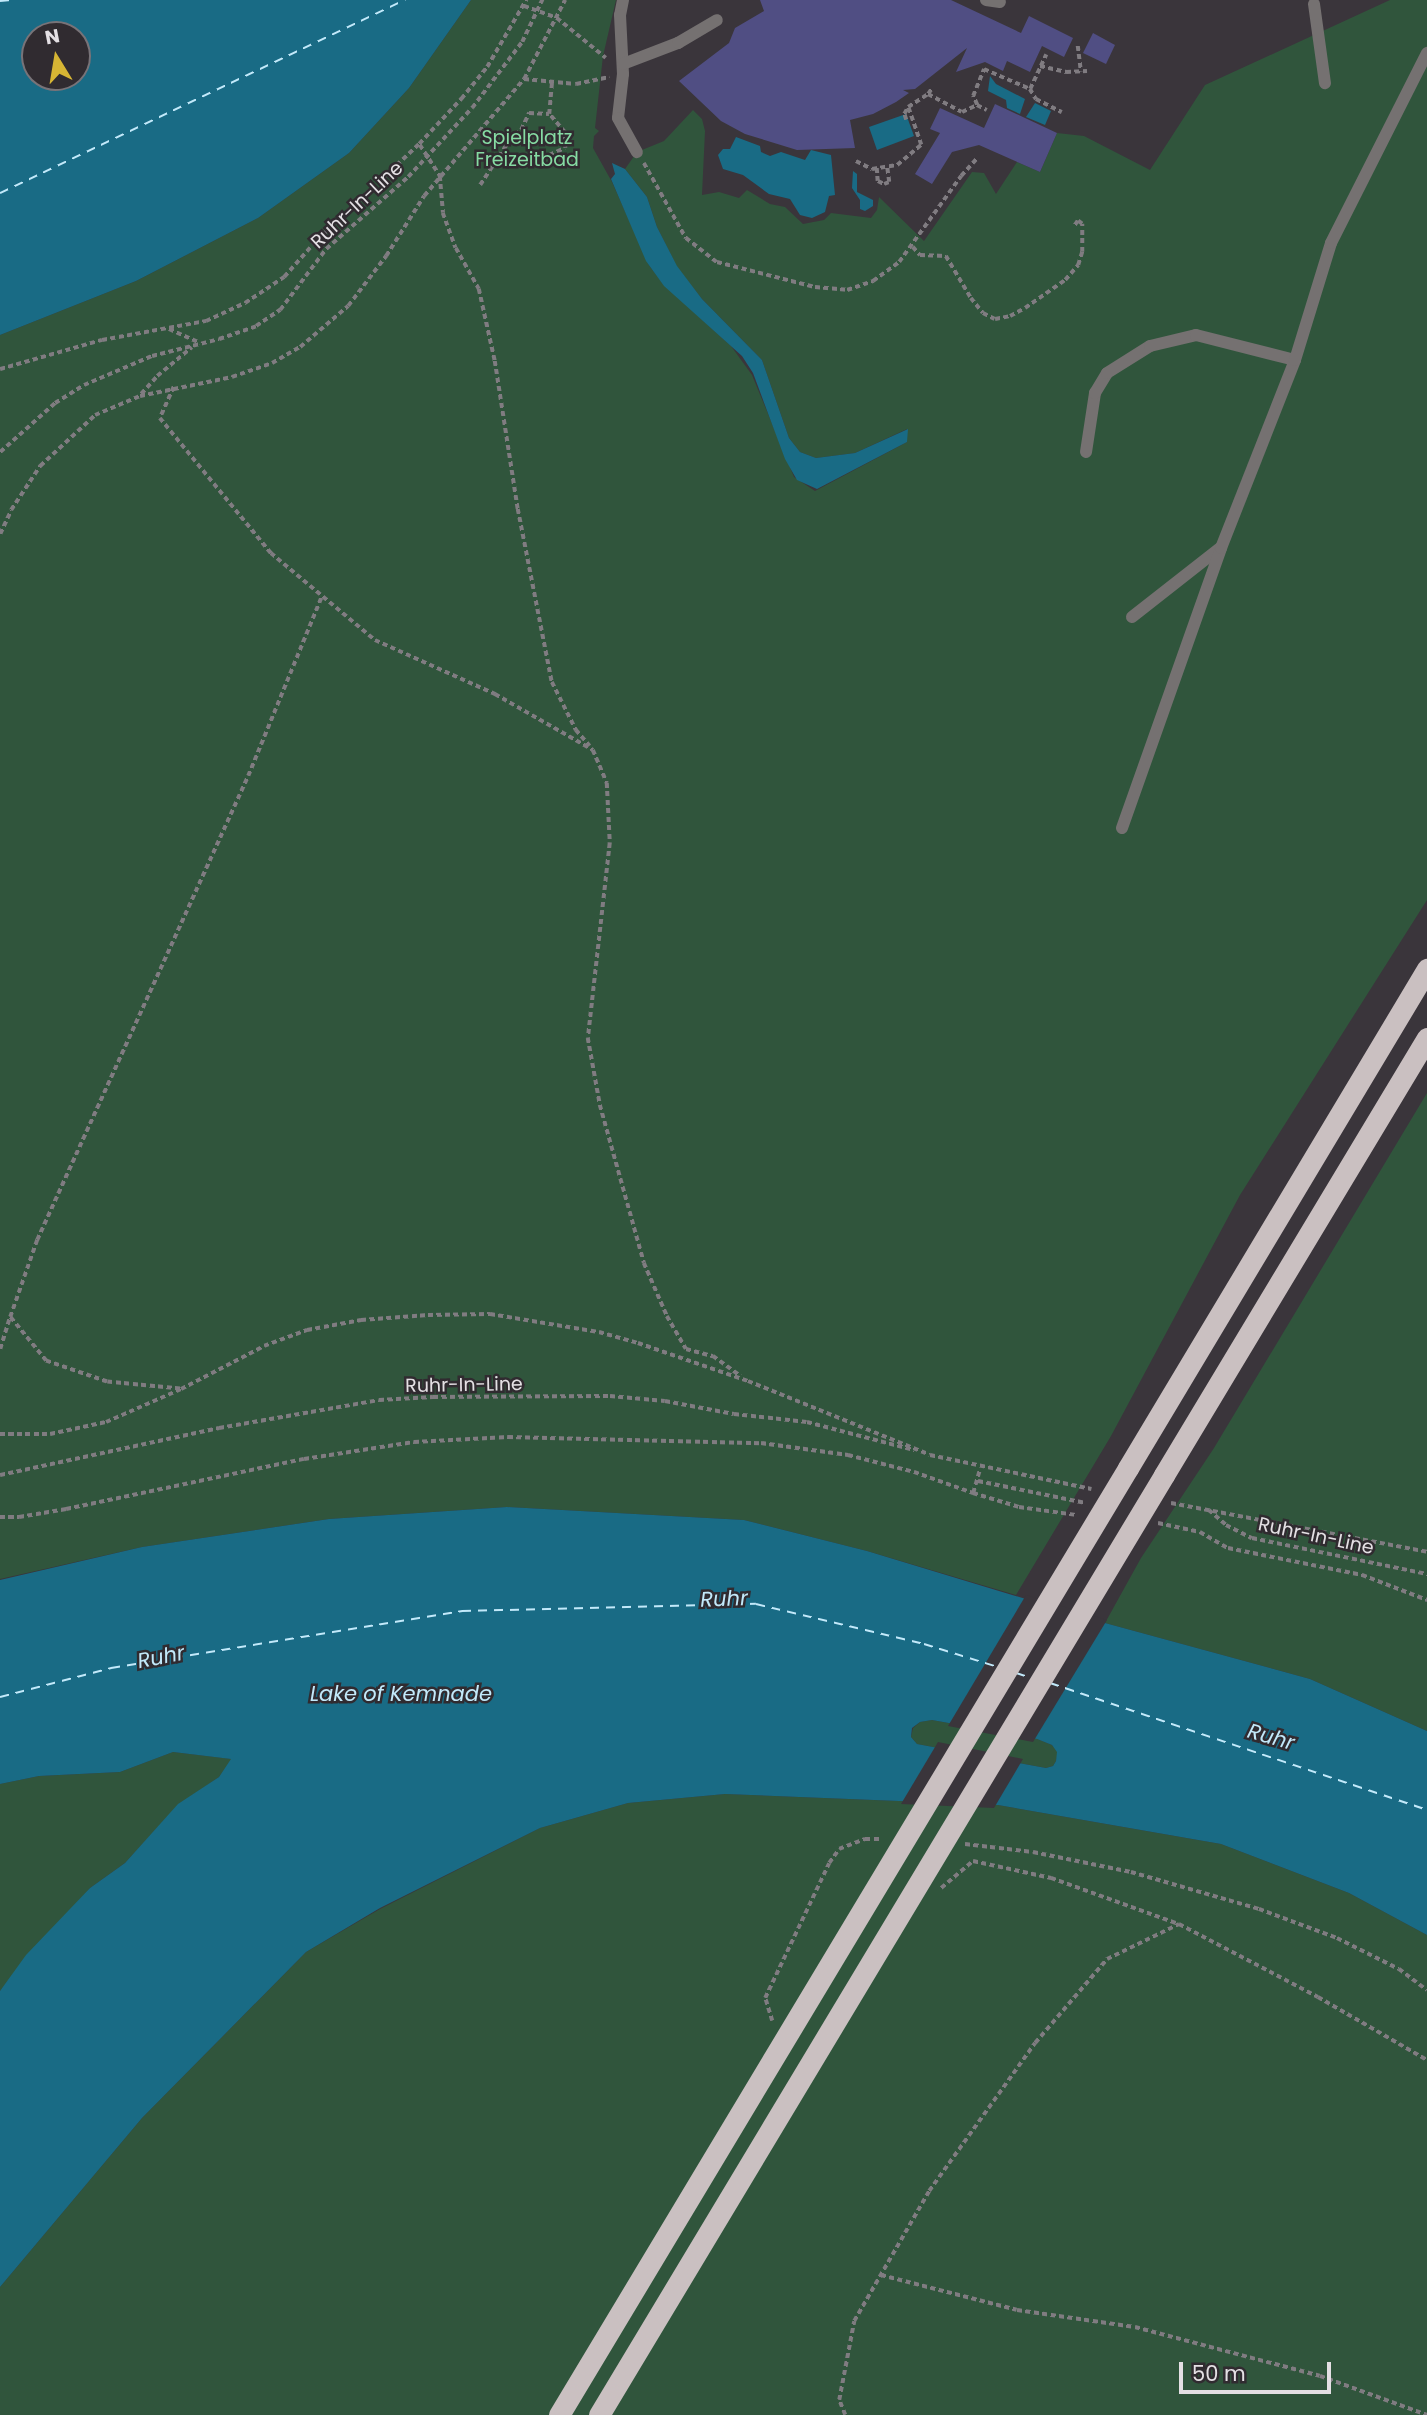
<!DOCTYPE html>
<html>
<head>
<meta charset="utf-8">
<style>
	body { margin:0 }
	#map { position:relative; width:1427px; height:2415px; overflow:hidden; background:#3a353b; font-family:Poppins,sans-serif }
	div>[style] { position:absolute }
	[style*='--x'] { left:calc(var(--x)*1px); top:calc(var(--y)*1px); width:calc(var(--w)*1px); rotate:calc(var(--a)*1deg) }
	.green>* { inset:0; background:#30553c }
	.water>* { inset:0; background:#196b85 }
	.pier>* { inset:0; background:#3a353b }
	.ferry>* { height:2px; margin-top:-1px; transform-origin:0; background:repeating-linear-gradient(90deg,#c2e9fa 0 9px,transparent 0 16px) }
	.building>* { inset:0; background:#504e83 }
	.path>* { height:3.5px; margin-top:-1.75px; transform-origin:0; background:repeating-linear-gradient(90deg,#807c81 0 5px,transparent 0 8.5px) }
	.service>* { height:12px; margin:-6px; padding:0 6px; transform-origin:6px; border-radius:6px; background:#757171 }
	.motorway>* { height:21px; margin:-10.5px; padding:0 10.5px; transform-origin:10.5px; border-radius:10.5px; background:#cac0c1 }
	.motorway-bridge>* { height:21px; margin:-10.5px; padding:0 10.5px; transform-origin:10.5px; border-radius:10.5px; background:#cac0c1 }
	span { translate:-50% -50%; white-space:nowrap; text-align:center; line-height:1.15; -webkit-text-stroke:5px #302b30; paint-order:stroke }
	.park-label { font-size:19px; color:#86dba3 }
	.street-label { font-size:19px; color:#e4e0e4 }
	.water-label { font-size:21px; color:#c2e9fa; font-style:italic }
	.north { position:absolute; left:21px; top:21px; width:70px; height:70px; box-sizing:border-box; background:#302b30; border:2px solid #787378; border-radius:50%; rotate:349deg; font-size:19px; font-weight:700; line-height:28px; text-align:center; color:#e4e0e4 }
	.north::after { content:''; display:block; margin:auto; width:24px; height:32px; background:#d6b534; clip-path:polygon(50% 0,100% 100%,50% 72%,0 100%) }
	.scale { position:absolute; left:1179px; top:2362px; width:152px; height:32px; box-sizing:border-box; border:4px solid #e4e0e4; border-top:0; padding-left:9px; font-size:21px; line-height:24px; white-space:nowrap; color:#e4e0e4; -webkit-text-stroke:5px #302b30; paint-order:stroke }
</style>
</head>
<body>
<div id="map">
	<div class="green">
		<div style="clip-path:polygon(471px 0,616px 0,603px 56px,595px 128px,599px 131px,594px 136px,593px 148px,612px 182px,649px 265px,663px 284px,731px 346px,752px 375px,794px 477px,815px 491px,907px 442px,907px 429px,855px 453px,816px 458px,800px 452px,789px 438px,762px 360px,702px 299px,677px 267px,657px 227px,647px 197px,625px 169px,637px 152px,664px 141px,693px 110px,702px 119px,705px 131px,702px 195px,719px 192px,739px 198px,747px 190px,770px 204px,785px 207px,803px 224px,824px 220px,831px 213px,871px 218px,877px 210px,879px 197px,924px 241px,972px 172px,984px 173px,996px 194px,1017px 162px,1040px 172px,1057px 133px,1084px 136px,1150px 170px,1205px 85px,1390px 0,1427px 0,1427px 900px,1240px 1195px,1111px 1436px,1016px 1595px,867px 1551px,744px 1520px,507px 1507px,329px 1519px,142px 1547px,0 1579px,0 335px,136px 281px,258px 218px,349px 153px,409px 88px)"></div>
		<div style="clip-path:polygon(1427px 1093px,1427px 1731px,1310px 1679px,1105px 1623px,1141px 1558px,1214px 1448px)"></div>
		<div style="clip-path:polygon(932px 1720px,1037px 1739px,1052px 1745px,1058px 1752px,1056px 1761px,1053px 1766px,1046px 1768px,917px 1744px,911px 1737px,913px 1728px,920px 1722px)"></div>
		<div style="clip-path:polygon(173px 1752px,232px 1759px,219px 1777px,178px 1805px,125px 1863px,90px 1888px,0 1991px,0 1784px,39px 1776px,120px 1772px)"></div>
		<div style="clip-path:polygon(725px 1794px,998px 1805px,1221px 1844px,1349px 1893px,1427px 1935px,1427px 2415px,0 2415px,0 2287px,142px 2118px,306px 1952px,380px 1909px,540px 1828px,628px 1803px)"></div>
	</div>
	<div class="water">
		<div style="clip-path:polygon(evenodd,0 0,471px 0,409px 88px,349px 153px,258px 218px,136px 281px,0 335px,0 0,35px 35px,77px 35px,77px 77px,35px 77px,35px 35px)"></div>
		<div style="clip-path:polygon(990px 76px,996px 84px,1025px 99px,1020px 114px,1007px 108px,1006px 100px,988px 91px)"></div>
		<div style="clip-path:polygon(1035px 103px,1051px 111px,1045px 125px,1026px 117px)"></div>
		<div style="clip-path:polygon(906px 114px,914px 136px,877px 150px,869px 127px)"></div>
		<div style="clip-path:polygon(736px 137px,760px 146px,761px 152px,770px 156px,781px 152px,805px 160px,811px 150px,831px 155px,835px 195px,829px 196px,825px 212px,812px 218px,800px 215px,790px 199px,769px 194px,743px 175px,723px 169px,718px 155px,723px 149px,730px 149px)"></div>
		<div style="clip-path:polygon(612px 163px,625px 169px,647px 197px,657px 227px,677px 266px,702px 299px,762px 360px,789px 438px,800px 452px,816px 458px,855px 453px,908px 429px,907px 442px,817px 489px,797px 480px,785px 459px,753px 373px,742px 356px,664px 286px,646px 261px,611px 179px,615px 174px)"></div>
		<div style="clip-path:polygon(853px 171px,857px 174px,857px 192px,873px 200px,873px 206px,865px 211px,860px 209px,860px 200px,852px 188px)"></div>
		<div style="clip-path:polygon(evenodd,507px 1507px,744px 1520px,867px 1551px,1105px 1623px,1310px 1679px,1427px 1731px,1427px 1935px,1349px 1893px,1221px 1844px,998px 1805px,725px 1794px,628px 1803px,540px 1828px,380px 1908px,306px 1952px,142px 2118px,0 2287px,0 1991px,26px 1955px,90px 1888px,125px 1863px,178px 1804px,219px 1777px,231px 1759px,173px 1752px,120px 1772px,39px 1776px,0 1784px,0 1580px,142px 1547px,329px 1519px,507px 1507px,932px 1720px,1037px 1739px,1052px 1745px,1057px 1752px,1056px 1761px,1053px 1766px,1046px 1768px,917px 1744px,911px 1737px,912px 1728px,920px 1722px,932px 1720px)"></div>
	</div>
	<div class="pier">
		<div style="clip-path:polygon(1026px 1595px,1107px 1620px,1033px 1742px,948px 1726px)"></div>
		<div style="clip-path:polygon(938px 1742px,1023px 1759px,994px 1808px,901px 1804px)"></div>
	</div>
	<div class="ferry">
		<div style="--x:0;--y:1;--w:11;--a:-5"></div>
		<div style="--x:0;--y:193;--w:449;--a:-25.5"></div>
		<div style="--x:1016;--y:1673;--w:16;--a:18"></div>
		<div style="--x:1050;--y:1683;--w:398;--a:18.6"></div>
		<div style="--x:0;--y:1697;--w:115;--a:-14.6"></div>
		<div style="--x:111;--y:1668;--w:356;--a:-9.2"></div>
		<div style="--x:462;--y:1611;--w:294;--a:-1.4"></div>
		<div style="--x:756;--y:1604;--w:173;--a:13.4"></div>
		<div style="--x:924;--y:1644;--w:77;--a:17.3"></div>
	</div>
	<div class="building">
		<div style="clip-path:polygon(760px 0,951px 0,1021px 33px,1029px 16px,1073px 38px,1064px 57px,1042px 46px,1030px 72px,1007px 61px,1003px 71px,985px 62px,956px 72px,967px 48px,915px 89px,903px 90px,909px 93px,896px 102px,873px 114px,850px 120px,855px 148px,797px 150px,745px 134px,721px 121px,679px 81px,729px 43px,735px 28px,764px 11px)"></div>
		<div style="clip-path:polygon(1093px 33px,1115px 45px,1106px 64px,1083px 53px)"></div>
		<div style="clip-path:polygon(995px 104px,1057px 133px,1040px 172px,979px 145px,952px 152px,932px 184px,915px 174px,940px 133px,930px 129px,940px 108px,984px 128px)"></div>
	</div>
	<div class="path">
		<div style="--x:524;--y:6;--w:35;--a:20"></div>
		<div style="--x:557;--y:18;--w:63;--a:39.2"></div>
		<div style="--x:1078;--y:46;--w:26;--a:83"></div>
		<div style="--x:1040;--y:66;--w:27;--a:13"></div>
		<div style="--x:1066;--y:72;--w:21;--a:-3"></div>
		<div style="--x:524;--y:79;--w:52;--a:5.5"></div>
		<div style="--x:576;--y:84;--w:34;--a:-12"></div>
		<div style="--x:1030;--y:89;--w:38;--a:-65"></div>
		<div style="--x:928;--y:94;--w:38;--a:28"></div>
		<div style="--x:962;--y:112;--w:17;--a:-25"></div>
		<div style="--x:977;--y:105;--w:11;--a:27"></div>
		<div style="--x:977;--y:105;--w:10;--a:-114"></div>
		<div style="--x:973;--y:96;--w:29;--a:-68"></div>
		<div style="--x:984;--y:69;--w:50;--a:23.5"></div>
		<div style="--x:1030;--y:89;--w:12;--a:59"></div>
		<div style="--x:1036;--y:99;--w:29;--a:27"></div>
		<div style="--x:906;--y:120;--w:6;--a:-108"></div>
		<div style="--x:904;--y:114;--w:8;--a:-60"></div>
		<div style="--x:420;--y:145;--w:37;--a:57"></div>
		<div style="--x:440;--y:176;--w:37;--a:85"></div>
		<div style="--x:443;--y:213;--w:37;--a:70"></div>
		<div style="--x:456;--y:248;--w:47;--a:60.7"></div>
		<div style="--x:479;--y:289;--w:74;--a:77.5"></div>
		<div style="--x:495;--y:361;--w:150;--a:81.2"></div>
		<div style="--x:518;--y:509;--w:176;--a:78.9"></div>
		<div style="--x:552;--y:682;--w:54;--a:63.4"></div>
		<div style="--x:576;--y:730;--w:21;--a:49"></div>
		<div style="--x:497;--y:161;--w:52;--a:-6.6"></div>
		<div style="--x:549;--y:155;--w:17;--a:-24"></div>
		<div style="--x:565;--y:148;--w:15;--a:-90"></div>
		<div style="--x:565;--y:133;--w:25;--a:-130"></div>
		<div style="--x:856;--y:161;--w:18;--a:27"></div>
		<div style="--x:872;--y:169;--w:25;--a:-9"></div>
		<div style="--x:897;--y:165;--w:31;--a:-40"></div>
		<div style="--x:921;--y:145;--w:40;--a:-108.9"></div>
		<div style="--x:908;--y:107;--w:24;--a:-33"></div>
		<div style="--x:928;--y:94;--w:7;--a:-56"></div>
		<div style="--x:644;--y:163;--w:86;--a:60.8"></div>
		<div style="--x:686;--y:238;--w:39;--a:38"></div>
		<div style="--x:717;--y:262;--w:101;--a:14.3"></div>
		<div style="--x:815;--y:287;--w:32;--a:5"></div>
		<div style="--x:847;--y:290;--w:28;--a:-19"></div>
		<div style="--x:873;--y:281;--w:32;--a:-36"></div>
		<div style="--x:899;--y:262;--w:106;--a:-54.2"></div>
		<div style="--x:961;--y:176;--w:25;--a:-48"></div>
		<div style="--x:877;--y:168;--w:13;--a:86"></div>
		<div style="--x:878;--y:181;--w:7;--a:27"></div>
		<div style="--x:884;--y:184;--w:5;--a:-22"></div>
		<div style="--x:889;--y:182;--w:15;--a:-98"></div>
		<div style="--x:480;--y:185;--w:53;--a:-56.6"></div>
		<div style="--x:509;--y:141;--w:16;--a:-43"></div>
		<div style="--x:521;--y:130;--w:19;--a:-65"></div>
		<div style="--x:529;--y:113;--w:20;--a:3"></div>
		<div style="--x:549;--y:114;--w:32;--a:-85"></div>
		<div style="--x:913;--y:247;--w:11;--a:49"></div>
		<div style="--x:920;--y:255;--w:26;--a:2"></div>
		<div style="--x:946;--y:256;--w:49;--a:59.2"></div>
		<div style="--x:971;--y:298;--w:19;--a:51"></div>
		<div style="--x:983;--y:313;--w:13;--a:27"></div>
		<div style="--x:995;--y:319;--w:15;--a:-11"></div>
		<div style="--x:1010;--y:316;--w:17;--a:-28"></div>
		<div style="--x:1025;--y:308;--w:49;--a:-35"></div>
		<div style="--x:1065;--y:280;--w:20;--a:-49"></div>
		<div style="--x:1078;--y:265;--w:14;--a:-73"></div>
		<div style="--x:1082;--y:252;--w:28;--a:-90"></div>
		<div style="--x:1082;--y:224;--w:5;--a:-143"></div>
		<div style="--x:1078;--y:221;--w:7;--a:124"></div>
		<div style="--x:169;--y:329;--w:34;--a:24"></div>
		<div style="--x:0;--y:369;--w:106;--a:-15.9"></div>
		<div style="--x:102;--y:340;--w:106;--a:-10.4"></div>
		<div style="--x:206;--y:321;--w:43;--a:-24.8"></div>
		<div style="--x:245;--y:303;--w:47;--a:-33.7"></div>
		<div style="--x:284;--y:277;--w:48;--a:-48.4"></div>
		<div style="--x:316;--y:241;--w:141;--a:-43.3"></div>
		<div style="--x:419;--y:144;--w:62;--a:-47"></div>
		<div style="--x:461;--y:99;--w:41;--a:-50.9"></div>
		<div style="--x:487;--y:67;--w:78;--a:-59.8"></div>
		<div style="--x:174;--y:387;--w:34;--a:114"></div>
		<div style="--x:160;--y:418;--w:175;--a:50.6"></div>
		<div style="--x:271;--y:553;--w:136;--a:39.9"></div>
		<div style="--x:375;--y:640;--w:132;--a:24.2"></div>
		<div style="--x:495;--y:694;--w:113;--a:29.7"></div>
		<div style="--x:593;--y:750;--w:36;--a:67"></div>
		<div style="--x:607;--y:783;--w:60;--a:87.1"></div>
		<div style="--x:610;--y:843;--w:196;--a:96.4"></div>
		<div style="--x:588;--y:1038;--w:68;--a:79.8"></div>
		<div style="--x:600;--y:1105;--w:164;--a:74.4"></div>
		<div style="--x:644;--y:1263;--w:58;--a:66.5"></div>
		<div style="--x:667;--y:1316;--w:38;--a:60"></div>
		<div style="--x:686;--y:1349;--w:28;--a:15"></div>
		<div style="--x:713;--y:1356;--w:34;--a:36"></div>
		<div style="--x:141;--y:394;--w:24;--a:-48"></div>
		<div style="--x:157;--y:376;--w:45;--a:-39.6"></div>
		<div style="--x:0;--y:452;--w:74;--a:-41.7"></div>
		<div style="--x:55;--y:403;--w:34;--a:-32"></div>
		<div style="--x:84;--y:385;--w:74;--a:-23.1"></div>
		<div style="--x:152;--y:356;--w:69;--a:-14.2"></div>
		<div style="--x:219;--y:339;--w:39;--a:-19"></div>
		<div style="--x:256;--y:326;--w:29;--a:-34"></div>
		<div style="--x:280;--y:310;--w:76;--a:-53"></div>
		<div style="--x:326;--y:249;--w:109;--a:-41.3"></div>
		<div style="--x:408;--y:177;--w:94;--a:-47.2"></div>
		<div style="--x:472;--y:108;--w:83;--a:-52.9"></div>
		<div style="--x:522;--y:42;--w:47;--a:-64.5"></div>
		<div style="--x:0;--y:534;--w:26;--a:-65"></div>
		<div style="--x:11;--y:510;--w:53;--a:-56.6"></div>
		<div style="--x:40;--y:466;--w:75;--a:-42.8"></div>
		<div style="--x:95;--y:415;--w:49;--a:-22.9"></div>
		<div style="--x:140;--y:396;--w:94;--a:-11.7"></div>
		<div style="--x:232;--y:377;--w:42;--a:-19.3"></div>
		<div style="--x:272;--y:363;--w:32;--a:-30"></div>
		<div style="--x:300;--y:347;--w:63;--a:-40.5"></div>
		<div style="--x:348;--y:306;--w:63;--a:-52.8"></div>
		<div style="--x:386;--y:256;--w:71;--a:-57.7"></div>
		<div style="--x:424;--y:196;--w:154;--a:-49.5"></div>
		<div style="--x:524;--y:79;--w:89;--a:-62.6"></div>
		<div style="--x:0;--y:1349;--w:34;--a:-73"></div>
		<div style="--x:180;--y:1389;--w:73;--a:-174.5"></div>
		<div style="--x:107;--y:1382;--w:65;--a:-161"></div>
		<div style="--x:46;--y:1361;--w:57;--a:-129.3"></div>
		<div style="--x:10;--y:1317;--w:82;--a:-70.7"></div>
		<div style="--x:37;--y:1240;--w:510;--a:-65.55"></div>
		<div style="--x:248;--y:776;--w:195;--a:-67.7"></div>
		<div style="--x:0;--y:1434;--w:50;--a:0"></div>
		<div style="--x:50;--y:1434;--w:57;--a:-12.1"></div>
		<div style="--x:106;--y:1422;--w:82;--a:-23.7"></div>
		<div style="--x:181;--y:1389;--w:93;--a:-27.4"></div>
		<div style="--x:264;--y:1346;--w:46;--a:-20.4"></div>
		<div style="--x:307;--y:1330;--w:55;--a:-10.5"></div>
		<div style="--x:361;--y:1320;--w:67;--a:-4.3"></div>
		<div style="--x:428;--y:1315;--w:62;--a:-0.9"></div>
		<div style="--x:490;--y:1314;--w:110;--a:9.4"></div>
		<div style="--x:599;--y:1332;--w:41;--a:15.8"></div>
		<div style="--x:638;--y:1343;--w:116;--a:19.1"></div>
		<div style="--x:748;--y:1381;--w:196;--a:22.1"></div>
		<div style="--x:930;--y:1455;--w:165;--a:11.9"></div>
		<div style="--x:0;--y:1475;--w:224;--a:-12.1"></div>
		<div style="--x:219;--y:1428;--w:162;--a:-9.9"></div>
		<div style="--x:379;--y:1400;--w:54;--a:-3.2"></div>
		<div style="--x:433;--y:1397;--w:177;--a:-0.3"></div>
		<div style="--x:610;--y:1396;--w:55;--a:5.2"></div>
		<div style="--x:665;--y:1401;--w:70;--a:10.7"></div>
		<div style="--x:734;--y:1414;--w:73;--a:6.3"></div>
		<div style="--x:807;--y:1422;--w:111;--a:14.7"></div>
		<div style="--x:978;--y:1481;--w:110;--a:11.5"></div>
		<div style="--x:973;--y:1493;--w:48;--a:16.9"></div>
		<div style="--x:1019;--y:1507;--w:59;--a:7.9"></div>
		<div style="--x:1171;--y:1503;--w:261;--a:10.8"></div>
		<div style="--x:1209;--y:1510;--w:23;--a:41"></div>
		<div style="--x:1226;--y:1525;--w:29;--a:27"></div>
		<div style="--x:1252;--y:1538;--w:179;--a:11.6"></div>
		<div style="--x:0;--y:1517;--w:19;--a:0"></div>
		<div style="--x:19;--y:1517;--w:48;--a:-9.7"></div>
		<div style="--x:66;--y:1509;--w:243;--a:-11.9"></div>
		<div style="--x:304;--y:1459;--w:111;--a:-8.8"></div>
		<div style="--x:414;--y:1442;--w:94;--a:-3"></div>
		<div style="--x:508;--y:1437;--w:253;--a:1.4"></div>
		<div style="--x:761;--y:1443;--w:88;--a:7.9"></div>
		<div style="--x:848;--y:1455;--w:68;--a:14.4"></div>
		<div style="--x:914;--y:1472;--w:63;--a:19.6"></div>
		<div style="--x:973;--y:1493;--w:25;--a:-74"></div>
		<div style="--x:1158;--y:1523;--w:43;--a:12.1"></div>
		<div style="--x:1200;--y:1532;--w:32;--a:30"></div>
		<div style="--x:1228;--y:1548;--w:137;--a:11.4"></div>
		<div style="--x:1362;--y:1575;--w:70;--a:21"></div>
		<div style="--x:965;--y:1844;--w:68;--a:6.7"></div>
		<div style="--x:1033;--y:1852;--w:100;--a:11.5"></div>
		<div style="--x:1131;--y:1872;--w:133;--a:16.1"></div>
		<div style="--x:1259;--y:1909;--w:83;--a:20.4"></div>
		<div style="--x:1337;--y:1938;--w:69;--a:26.6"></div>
		<div style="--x:1399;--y:1969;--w:35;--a:37"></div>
		<div style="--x:941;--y:1888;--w:42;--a:-40.2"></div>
		<div style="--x:973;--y:1861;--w:80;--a:12.3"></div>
		<div style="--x:1051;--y:1878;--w:136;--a:19.8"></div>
		<div style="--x:1179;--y:1924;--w:157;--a:27.7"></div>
		<div style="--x:1318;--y:1997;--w:126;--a:30"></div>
		<div style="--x:772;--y:2021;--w:24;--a:-107"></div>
		<div style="--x:765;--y:1998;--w:149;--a:-64.6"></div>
		<div style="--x:829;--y:1863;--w:17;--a:-54"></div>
		<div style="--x:839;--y:1849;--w:28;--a:-21"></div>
		<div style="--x:865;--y:1839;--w:15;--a:0"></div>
		<div style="--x:881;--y:2275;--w:140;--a:14.4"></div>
		<div style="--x:1017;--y:2310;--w:119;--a:8.2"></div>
		<div style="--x:1135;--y:2327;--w:191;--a:14.8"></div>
		<div style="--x:1320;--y:2376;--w:114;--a:20"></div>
		<div style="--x:845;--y:2415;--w:16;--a:-112"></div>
		<div style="--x:839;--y:2400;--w:80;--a:-79.2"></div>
		<div style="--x:854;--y:2321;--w:150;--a:-60"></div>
		<div style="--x:929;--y:2191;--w:182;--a:-54.4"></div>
		<div style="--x:1035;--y:2043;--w:111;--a:-49.4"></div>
		<div style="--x:1107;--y:1959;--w:80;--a:-25.9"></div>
	</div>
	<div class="service">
		<div style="--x:623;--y:0;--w:15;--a:101"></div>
		<div style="--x:620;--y:15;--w:59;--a:87.1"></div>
		<div style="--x:623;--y:74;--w:44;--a:96.5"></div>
		<div style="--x:618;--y:118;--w:39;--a:61"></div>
		<div style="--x:986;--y:0;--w:14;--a:8"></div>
		<div style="--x:1314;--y:4;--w:80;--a:82.1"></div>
		<div style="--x:623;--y:64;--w:59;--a:-20.9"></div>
		<div style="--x:678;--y:43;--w:45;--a:-30.5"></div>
		<div style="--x:1086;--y:452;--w:60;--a:-81.3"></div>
		<div style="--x:1095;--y:393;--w:23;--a:-59"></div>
		<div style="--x:1107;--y:373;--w:51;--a:-32.1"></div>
		<div style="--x:1150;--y:346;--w:47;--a:-13.4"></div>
		<div style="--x:1196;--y:335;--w:102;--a:14.2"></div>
		<div style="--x:1132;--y:617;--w:112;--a:-38.1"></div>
		<div style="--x:1122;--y:828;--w:297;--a:-70.5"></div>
		<div style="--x:1221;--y:548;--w:202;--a:-68.5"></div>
		<div style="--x:1295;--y:360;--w:122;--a:-72.9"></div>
		<div style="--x:1331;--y:243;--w:213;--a:-63.2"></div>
	</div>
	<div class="motorway">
		<div style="--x:1128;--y:1468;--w:582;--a:-59.07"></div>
		<div style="--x:1164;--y:1475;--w:510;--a:-58.96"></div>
	</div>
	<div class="motorway-bridge">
		<div style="--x:559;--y:2415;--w:1105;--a:-59"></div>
		<div style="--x:599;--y:2415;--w:1097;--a:-58.99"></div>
	</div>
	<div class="park-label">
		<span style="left:527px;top:149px">Spielplatz<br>Freizeitbad</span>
	</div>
	<div class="street-label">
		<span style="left:357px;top:205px;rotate:-43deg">Ruhr-In-Line</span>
		<span style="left:464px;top:1385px;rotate:-1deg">Ruhr-In-Line</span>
		<span style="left:1316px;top:1536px;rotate:12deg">Ruhr-In-Line</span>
	</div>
	<div class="water-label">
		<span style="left:724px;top:1599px;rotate:-2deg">Ruhr</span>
		<span style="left:161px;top:1657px;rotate:-11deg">Ruhr</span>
		<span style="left:401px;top:1694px">Lake of Kemnade</span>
		<span style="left:1271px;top:1737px;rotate:16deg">Ruhr</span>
	</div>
	<div class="north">N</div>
	<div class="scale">50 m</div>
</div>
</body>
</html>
